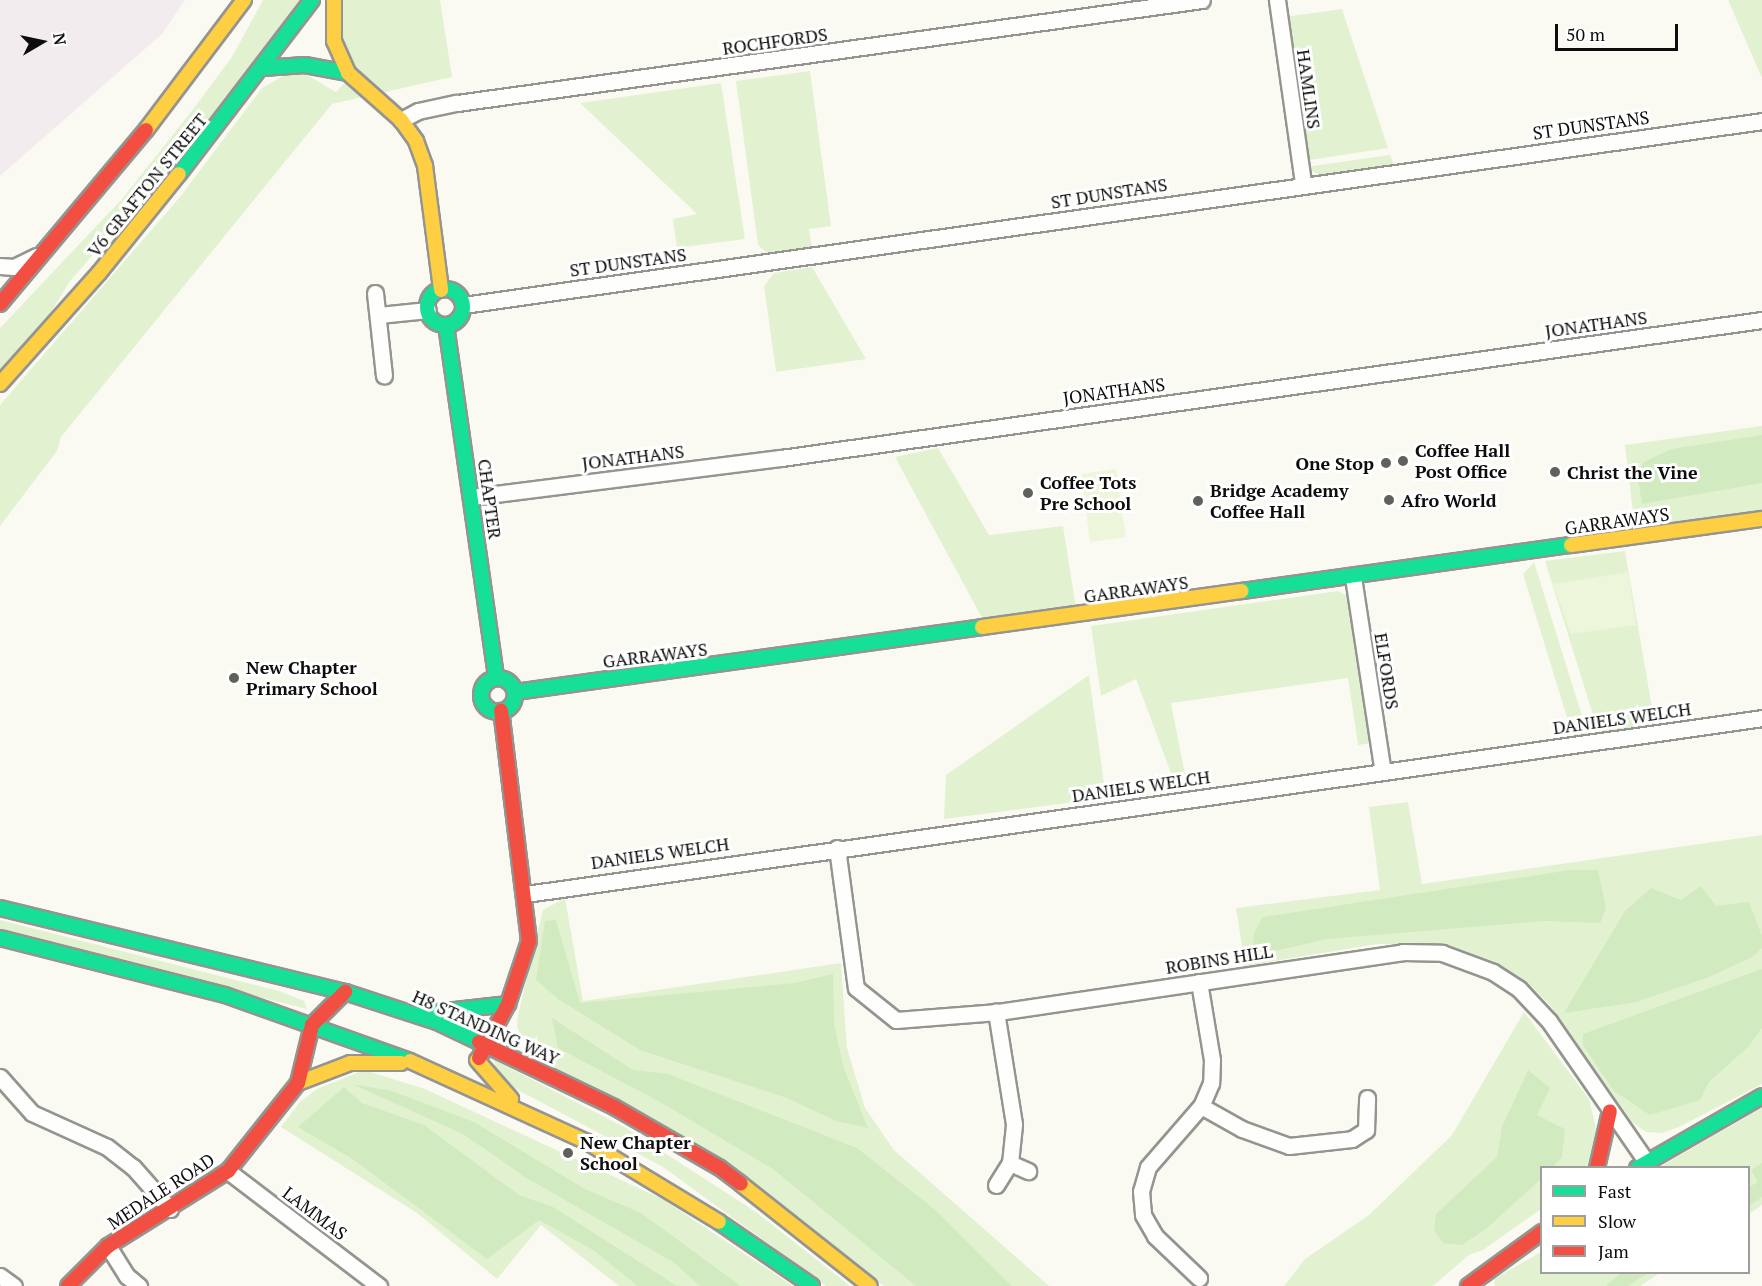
<!DOCTYPE html>
<html>
<head>
<meta charset="utf-8">
<style>
	body { margin:0 }
	#map { position:relative; width:1762px; height:1286px; overflow:hidden; background:#fbfaf2; font-family:"PT Serif",serif }
	div>[style] { position:absolute }
	[style*='--x'] { left:calc(var(--x)*1px); top:calc(var(--y)*1px); width:calc(var(--w)*1px); rotate:calc(var(--a)*1deg) }
	.industrial>* { inset:0; background:#f3ecef }
	.green>* { inset:0; background:#e2f2d1 }
	.forest>* { inset:0; background:#d2eabf }
	.pitch>* { inset:0; background:#edf5db }
	.roads { filter:drop-shadow(2px 0 #949490) drop-shadow(-2px 0 #949490) drop-shadow(0 2px #949490) drop-shadow(0 -2px #949490) }
	.street>* { height:15px; margin:-7.5px; padding:0 7.5px; transform-origin:7.5px; border-radius:7.5px; background:#fefefd }
	.fast>* { height:14px; margin:-7px; padding:0 7px; transform-origin:7px; border-radius:7px; background:#16e098 }
	.fast>.ring { margin:-7px; padding:0; box-sizing:content-box; background:none; border:14px solid #16e098; border-radius:50% }
	.slow>* { height:14px; margin:-7px; padding:0 7px; transform-origin:7px; border-radius:7px; background:#ffcf43 }
	.jam>* { height:14px; margin:-7px; padding:0 7px; transform-origin:7px; border-radius:7px; background:#f24e42 }
	.dots>* { width:16px; height:16px; translate:-50% -50%; box-sizing:border-box; border:3px solid #fff; border-radius:50% }
	span { translate:-50% -50%; white-space:nowrap; text-align:center; line-height:1.15; -webkit-text-stroke:6px #fff; paint-order:stroke }
	.street-label { font-size:18px; color:#0d0d0d }
	.poi-label { font-size:18px; color:#0d0d0d; font-weight:700 }
	.left { translate:0 -50%; text-align:left }
	.right { translate:-100% -50%; text-align:right }
	.legend { position:absolute; left:1540px; top:1166px; width:210px; height:108px; box-sizing:border-box; background:#fff; border:2px solid #9e9e9e; margin:0; padding:8px 10px; list-style:none; font-size:18px; color:#0d0d0d }
	.legend li { display:flex; align-items:center; gap:12px; height:30px }
	.legend b { width:30px; border:2px solid #9e9e9e }
	.north { position:absolute; left:12px; top:12px; width:60px; height:60px; -webkit-text-stroke:4px #fff; paint-order:stroke; rotate:81deg; font-size:16px; font-weight:700; line-height:24px; text-align:center; color:#0d0d0d }
	.north::after { content:''; display:block; margin:auto; width:21px; height:27px; background:#0d0d0d; clip-path:polygon(50% 0,100% 100%,50% 72%,0 100%) }
	.scale { position:absolute; left:1555px; top:24px; width:123px; height:27px; box-sizing:border-box; border:3px solid #0d0d0d; border-top:0; padding-left:8px; font-size:18px; line-height:21px; white-space:nowrap; color:#0d0d0d; -webkit-text-stroke:4px #fff; paint-order:stroke }
</style>
</head>
<body>
<div id="map">
	<div class="industrial">
		<div style="clip-path:polygon(0 0,185px 0,162px 34px,0 176px)"></div>
	</div>
	<div class="green">
		<div style="clip-path:polygon(263px 0,301px 0,234px 93px,70px 281px,43px 325px,0 373px,0 328px,122px 199px,191px 112px,232px 57px)"></div>
		<div style="clip-path:polygon(342px 0,440px 0,452px 77px,332px 104px,61px 437px,57px 451px,0 526px,0 405px,180px 197px,262px 88px,283px 76px,305px 74px,336px 92px,354px 73px,339px 38px)"></div>
		<div style="clip-path:polygon(1728px 0,1762px 0,1762px 78px)"></div>
		<div style="clip-path:polygon(1342px 9px,1388px 148px,1304px 161px,1284px 17px)"></div>
		<div style="clip-path:polygon(810px 71px,831px 226px,809px 229px,812px 249px,769px 255px,758px 245px,736px 81px)"></div>
		<div style="clip-path:polygon(721px 83px,745px 239px,677px 248px,673px 219px,697px 214px,580px 103px)"></div>
		<div style="clip-path:polygon(1390px 155px,1395px 167px,1322px 177px,1306px 167px)"></div>
		<div style="clip-path:polygon(812px 267px,866px 359px,776px 372px,764px 286px,774px 273px)"></div>
		<div style="clip-path:polygon(1762px 426px,1762px 512px,1635px 530px,1625px 445px)"></div>
		<div style="clip-path:polygon(938px 448px,989px 535px,1063px 526px,1076px 608px,991px 620px,981px 616px,895px 457px)"></div>
		<div style="clip-path:polygon(1625px 551px,1655px 725px,1599px 734px,1545px 561px)"></div>
		<div style="clip-path:polygon(1534px 562px,1588px 735px,1573px 737px,1523px 574px)"></div>
		<div style="clip-path:polygon(1338px 591px,1348px 596px,1372px 743px,1358px 745px,1348px 678px,1171px 703px,1185px 774px,1172px 776px,1136px 679px,1101px 696px,1091px 626px)"></div>
		<div style="clip-path:polygon(1089px 675px,1106px 798px,944px 819px,946px 775px)"></div>
		<div style="clip-path:polygon(1408px 802px,1422px 884px,1762px 835px,1762px 1084px,1679px 1127px,1662px 1133px,1646px 1132px,1632px 1122px,1550px 1005px,1531px 986px,1492px 961px,1440px 945px,1377px 944px,1245px 966px,1236px 908px,1380px 890px,1369px 807px)"></div>
		<div style="clip-path:polygon(565px 898px,583px 1001px,841px 963px,847px 1048px,865px 1108px,894px 1150px,1049px 1286px,884px 1286px,541px 1060px,525px 1045px,517px 1027px,518px 1015px,543px 910px)"></div>
		<div style="clip-path:polygon(0 920px,279px 991px,304px 1001px,307px 1009px,0 932px)"></div>
		<div style="clip-path:polygon(1524px 1012px,1589px 1099px,1596px 1128px,1588px 1167px,1542px 1168px,1541px 1209px,1483px 1250px,1469px 1255px,1433px 1286px,1284px 1286px,1305px 1259px,1369px 1215px,1452px 1135px)"></div>
		<div style="clip-path:polygon(494px 1060px,626px 1128px,756px 1212px,850px 1286px,826px 1286px,663px 1167px,499px 1080px)"></div>
		<div style="clip-path:polygon(364px 1070px,425px 1089px,662px 1199px,793px 1286px,619px 1286px,541px 1225px,497px 1279px,417px 1213px,281px 1127px,300px 1102px,317px 1089px)"></div>
		<div style="clip-path:polygon(1762px 1108px,1762px 1205px,1749px 1214px,1748px 1168px,1658px 1168px)"></div>
		<div style="clip-path:polygon(1541px 1252px,1542px 1272px,1660px 1273px,1640px 1286px,1495px 1286px,1494px 1279px)"></div>
	</div>
	<div class="forest">
		<div style="clip-path:polygon(1762px 435px,1762px 483px,1642px 504px,1637px 473px,1644px 462px,1671px 449px)"></div>
		<div style="clip-path:polygon(1570px 870px,1598px 870px,1606px 908px,1600px 923px,1545px 921px,1327px 939px,1275px 951px,1253px 949px,1254px 933px,1263px 917px)"></div>
		<div style="clip-path:polygon(1701px 886px,1716px 906px,1749px 902px,1762px 936px,1762px 948px,1754px 956px,1709px 977px,1636px 1002px,1564px 1013px,1625px 911px,1651px 888px,1681px 900px)"></div>
		<div style="clip-path:polygon(556px 920px,580px 1003px,795px 983px,833px 974px,834px 1023px,843px 1066px,868px 1128px,836px 1121px,787px 1098px,640px 1050px,558px 999px,536px 980px,545px 921px)"></div>
		<div style="clip-path:polygon(1762px 969px,1762px 1028px,1749px 1046px,1709px 1082px,1700px 1100px,1650px 1115px,1614px 1091px,1583px 1045px,1583px 1034px)"></div>
		<div style="clip-path:polygon(552px 1018px,633px 1070px,668px 1074px,857px 1148px,934px 1209px,1012px 1286px,916px 1286px,773px 1169px,660px 1102px,558px 1048px)"></div>
		<div style="clip-path:polygon(1528px 1070px,1550px 1088px,1537px 1115px,1565px 1129px,1562px 1157px,1553px 1167px,1542px 1168px,1541px 1179px,1487px 1228px,1462px 1245px,1443px 1243px,1434px 1230px,1436px 1214px,1497px 1157px,1502px 1127px)"></div>
		<div style="clip-path:polygon(352px 1084px,392px 1091px,474px 1122px,585px 1189px,641px 1213px,741px 1286px,700px 1286px,673px 1262px,525px 1177px,463px 1134px)"></div>
		<div style="clip-path:polygon(344px 1087px,362px 1103px,424px 1125px,519px 1195px,553px 1207px,677px 1286px,638px 1286px,593px 1250px,539px 1220px,487px 1259px,354px 1160px,298px 1127px)"></div>
		<div style="clip-path:polygon(1762px 1163px,1762px 1197px,1749px 1206px,1749px 1187px,1758px 1182px,1751px 1170px)"></div>
		<div style="clip-path:polygon(1621px 1273px,1621px 1272px,1648px 1273px,1628px 1286px,1606px 1286px)"></div>
	</div>
	<div class="pitch">
		<div style="clip-path:polygon(1116px 469px,1126px 537px,1090px 542px,1081px 474px)"></div>
		<div style="clip-path:polygon(1628px 572px,1636px 625px,1571px 634px,1553px 584px)"></div>
	</div>
	<div class="roads">
		<div class="street">
			<div style="--x:1277;--y:0;--w:185;--a:81.9"></div>
			<div style="--x:401;--y:120;--w:19;--a:-28"></div>
			<div style="--x:418;--y:111;--w:40;--a:-12"></div>
			<div style="--x:457;--y:103;--w:752;--a:-7.87"></div>
			<div style="--x:0;--y:266;--w:14;--a:4"></div>
			<div style="--x:14;--y:267;--w:25;--a:-26"></div>
			<div style="--x:375;--y:293;--w:83;--a:83.8"></div>
			<div style="--x:463;--y:305;--w:1312;--a:-8.06"></div>
			<div style="--x:379;--y:315;--w:49;--a:-5.8"></div>
			<div style="--x:471;--y:497;--w:312;--a:-7.2"></div>
			<div style="--x:781;--y:458;--w:991;--a:-8.01"></div>
			<div style="--x:1353;--y:577;--w:197;--a:81.3"></div>
			<div style="--x:837;--y:848;--w:141;--a:82.3"></div>
			<div style="--x:856;--y:988;--w:51;--a:38.7"></div>
			<div style="--x:896;--y:1020;--w:102;--a:-4.5"></div>
			<div style="--x:998;--y:1012;--w:409;--a:-8.4"></div>
			<div style="--x:1403;--y:952;--w:39;--a:1"></div>
			<div style="--x:1442;--y:953;--w:54;--a:20.4"></div>
			<div style="--x:1493;--y:972;--w:31;--a:33"></div>
			<div style="--x:1519;--y:989;--w:44;--a:46.8"></div>
			<div style="--x:1549;--y:1021;--w:170;--a:55.3"></div>
			<div style="--x:526;--y:894;--w:1248;--a:-8.1"></div>
			<div style="--x:1199;--y:982;--w:79;--a:80.5"></div>
			<div style="--x:1212;--y:1060;--w:23;--a:92"></div>
			<div style="--x:1211;--y:1083;--w:25;--a:113"></div>
			<div style="--x:1201;--y:1106;--w:81;--a:131"></div>
			<div style="--x:1148;--y:1167;--w:25;--a:106"></div>
			<div style="--x:1141;--y:1191;--w:24;--a:85"></div>
			<div style="--x:1143;--y:1215;--w:24;--a:60"></div>
			<div style="--x:1155;--y:1236;--w:61;--a:43.7"></div>
			<div style="--x:0;--y:1077;--w:48;--a:48.4"></div>
			<div style="--x:32;--y:1113;--w:82;--a:24.4"></div>
			<div style="--x:107;--y:1147;--w:33;--a:38"></div>
			<div style="--x:133;--y:1167;--w:56;--a:48.6"></div>
			<div style="--x:1201;--y:1106;--w:47;--a:29.3"></div>
			<div style="--x:1242;--y:1129;--w:50;--a:19.9"></div>
			<div style="--x:1289;--y:1146;--w:63;--a:-6.3"></div>
			<div style="--x:1352;--y:1139;--w:17;--a:-33"></div>
			<div style="--x:1366;--y:1130;--w:32;--a:-88"></div>
			<div style="--x:1010;--y:1163;--w:20;--a:24"></div>
			<div style="--x:228;--y:1171;--w:190;--a:37.3"></div>
			<div style="--x:996;--y:1185;--w:26;--a:-58"></div>
			<div style="--x:1010;--y:1163;--w:39;--a:-84"></div>
			<div style="--x:1014;--y:1124;--w:114;--a:-99.1"></div>
			<div style="--x:108;--y:1246;--w:36;--a:58"></div>
			<div style="--x:127;--y:1276;--w:16;--a:40"></div>
			<div style="--x:0;--y:1276;--w:17;--a:36"></div>
		</div>
		<div class="fast">
			<div style="--x:263;--y:68;--w:42;--a:-4.1"></div>
			<div style="--x:305;--y:65;--w:44;--a:10.5"></div>
			<div style="--x:179;--y:174;--w:219;--a:-52.6"></div>
			<div class="ring" style="left:427px;top:289px;width:22px;height:22px"></div>
			<div style="--x:446;--y:325;--w:357;--a:81.9"></div>
			<div style="--x:1242;--y:591;--w:332;--a:-8"></div>
			<div class="ring" style="left:481px;top:678px;width:20px;height:20px"></div>
			<div style="--x:515;--y:692;--w:472;--a:-7.9"></div>
			<div style="--x:0;--y:908;--w:355;--a:13.7"></div>
			<div style="--x:345;--y:992;--w:97;--a:18.1"></div>
			<div style="--x:437;--y:1022;--w:47;--a:25.5"></div>
			<div style="--x:0;--y:938;--w:232;--a:14.2"></div>
			<div style="--x:225;--y:995;--w:196;--a:19.6"></div>
			<div style="--x:419;--y:1014;--w:90;--a:-6.4"></div>
			<div style="--x:1637;--y:1168;--w:144;--a:-29.9"></div>
			<div style="--x:719;--y:1222;--w:113;--a:34.5"></div>
		</div>
		<div class="slow">
			<div style="--x:334;--y:0;--w:41;--a:90"></div>
			<div style="--x:334;--y:41;--w:35;--a:66"></div>
			<div style="--x:348;--y:73;--w:71;--a:41.6"></div>
			<div style="--x:401;--y:120;--w:26;--a:54"></div>
			<div style="--x:416;--y:141;--w:27;--a:70"></div>
			<div style="--x:425;--y:166;--w:125;--a:82.6"></div>
			<div style="--x:146;--y:130;--w:163;--a:-53"></div>
			<div style="--x:0;--y:384;--w:149;--a:-48.3"></div>
			<div style="--x:99;--y:273;--w:127;--a:-51.1"></div>
			<div style="--x:1571;--y:545;--w:193;--a:-7.8"></div>
			<div style="--x:982;--y:627;--w:262;--a:-7.9"></div>
			<div style="--x:477;--y:1060;--w:52;--a:48.9"></div>
			<div style="--x:410;--y:1061;--w:195;--a:24.6"></div>
			<div style="--x:587;--y:1142;--w:154;--a:31.2"></div>
			<div style="--x:298;--y:1083;--w:56;--a:-21"></div>
			<div style="--x:350;--y:1063;--w:51;--a:0"></div>
			<div style="--x:741;--y:1184;--w:164;--a:38.3"></div>
		</div>
		<div class="jam">
			<div style="--x:0;--y:304;--w:227;--a:-50"></div>
			<div style="--x:479;--y:1042;--w:150;--a:25.7"></div>
			<div style="--x:614;--y:1107;--w:122;--a:29.9"></div>
			<div style="--x:720;--y:1168;--w:26;--a:37"></div>
			<div style="--x:479;--y:1058;--w:61;--a:-61.8"></div>
			<div style="--x:508;--y:1004;--w:66;--a:-71.6"></div>
			<div style="--x:529;--y:941;--w:232;--a:-96.9"></div>
			<div style="--x:1597;--y:1168;--w:58;--a:-77.2"></div>
			<div style="--x:68;--y:1286;--w:57;--a:-45"></div>
			<div style="--x:108;--y:1246;--w:142;--a:-32"></div>
			<div style="--x:228;--y:1171;--w:112;--a:-51.5"></div>
			<div style="--x:298;--y:1083;--w:60;--a:-76.4"></div>
			<div style="--x:312;--y:1025;--w:47;--a:-45"></div>
			<div style="--x:1468;--y:1286;--w:92;--a:-36.1"></div>
		</div>
	</div>
	<div class="dots">
		<div style="left:1403px;top:461px;background:#60605d"></div>
		<div style="left:1386px;top:463px;background:#60605d"></div>
		<div style="left:1555px;top:472px;background:#60605d"></div>
		<div style="left:1028px;top:493px;background:#60605d"></div>
		<div style="left:1389px;top:500px;background:#60605d"></div>
		<div style="left:1198px;top:501px;background:#60605d"></div>
		<div style="left:234px;top:678px;background:#60605d"></div>
		<div style="left:568px;top:1153px;background:#60605d"></div>
	</div>
	<div class="street-label">
		<span style="left:775px;top:41px;rotate:-8deg">ROCHFORDS</span>
		<span style="left:1309px;top:89px;rotate:82deg">HAMLINS</span>
		<span style="left:1591px;top:125px;rotate:-8deg">ST DUNSTANS</span>
		<span style="left:147px;top:185px;rotate:-51deg">V6 GRAFTON STREET</span>
		<span style="left:1109px;top:193px;rotate:-9deg">ST DUNSTANS</span>
		<span style="left:628px;top:262px;rotate:-8deg">ST DUNSTANS</span>
		<span style="left:1596px;top:324px;rotate:-8deg">JONATHANS</span>
		<span style="left:1114px;top:391px;rotate:-8deg">JONATHANS</span>
		<span style="left:633px;top:457px;rotate:-7deg">JONATHANS</span>
		<span style="left:490px;top:499px;rotate:82deg">CHAPTER</span>
		<span style="left:1617px;top:521px;rotate:-8deg">GARRAWAYS</span>
		<span style="left:1136px;top:589px;rotate:-8deg">GARRAWAYS</span>
		<span style="left:655px;top:655px;rotate:-7deg">GARRAWAYS</span>
		<span style="left:1387px;top:671px;rotate:81deg">ELFORDS</span>
		<span style="left:1622px;top:718px;rotate:-8deg">DANIELS WELCH</span>
		<span style="left:1141px;top:786px;rotate:-8deg">DANIELS WELCH</span>
		<span style="left:660px;top:853px;rotate:-8deg">DANIELS WELCH</span>
		<span style="left:1219px;top:959px;rotate:-9deg">ROBINS HILL</span>
		<span style="left:486px;top:1027px;rotate:24deg">H8 STANDING WAY</span>
		<span style="left:161px;top:1191px;rotate:-33deg">MEDALE ROAD</span>
		<span style="left:315px;top:1213px;rotate:37deg">LAMMAS</span>
	</div>
	<div class="poi-label">
		<span class="left" style="left:1415px;top:461px">Coffee Hall<br>Post Office</span>
		<span class="right" style="left:1374px;top:463px">One Stop</span>
		<span class="left" style="left:1567px;top:472px">Christ the Vine</span>
		<span class="left" style="left:1040px;top:493px">Coffee Tots<br>Pre School</span>
		<span class="left" style="left:1210px;top:501px">Bridge Academy<br>Coffee Hall</span>
		<span class="left" style="left:1401px;top:500px">Afro World</span>
		<span class="left" style="left:246px;top:678px">New Chapter<br>Primary School</span>
		<span class="left" style="left:580px;top:1153px">New Chapter<br>School</span>
	</div>
	<ul class="legend">
	<li><b style="height:8px;background:#16e098"></b>Fast</li>
	<li><b style="height:8px;background:#ffcf43"></b>Slow</li>
	<li><b style="height:8px;background:#f24e42"></b>Jam</li>
	</ul>
	<div class="north">N</div>
	<div class="scale">50 m</div>
</div>
</body>
</html>
